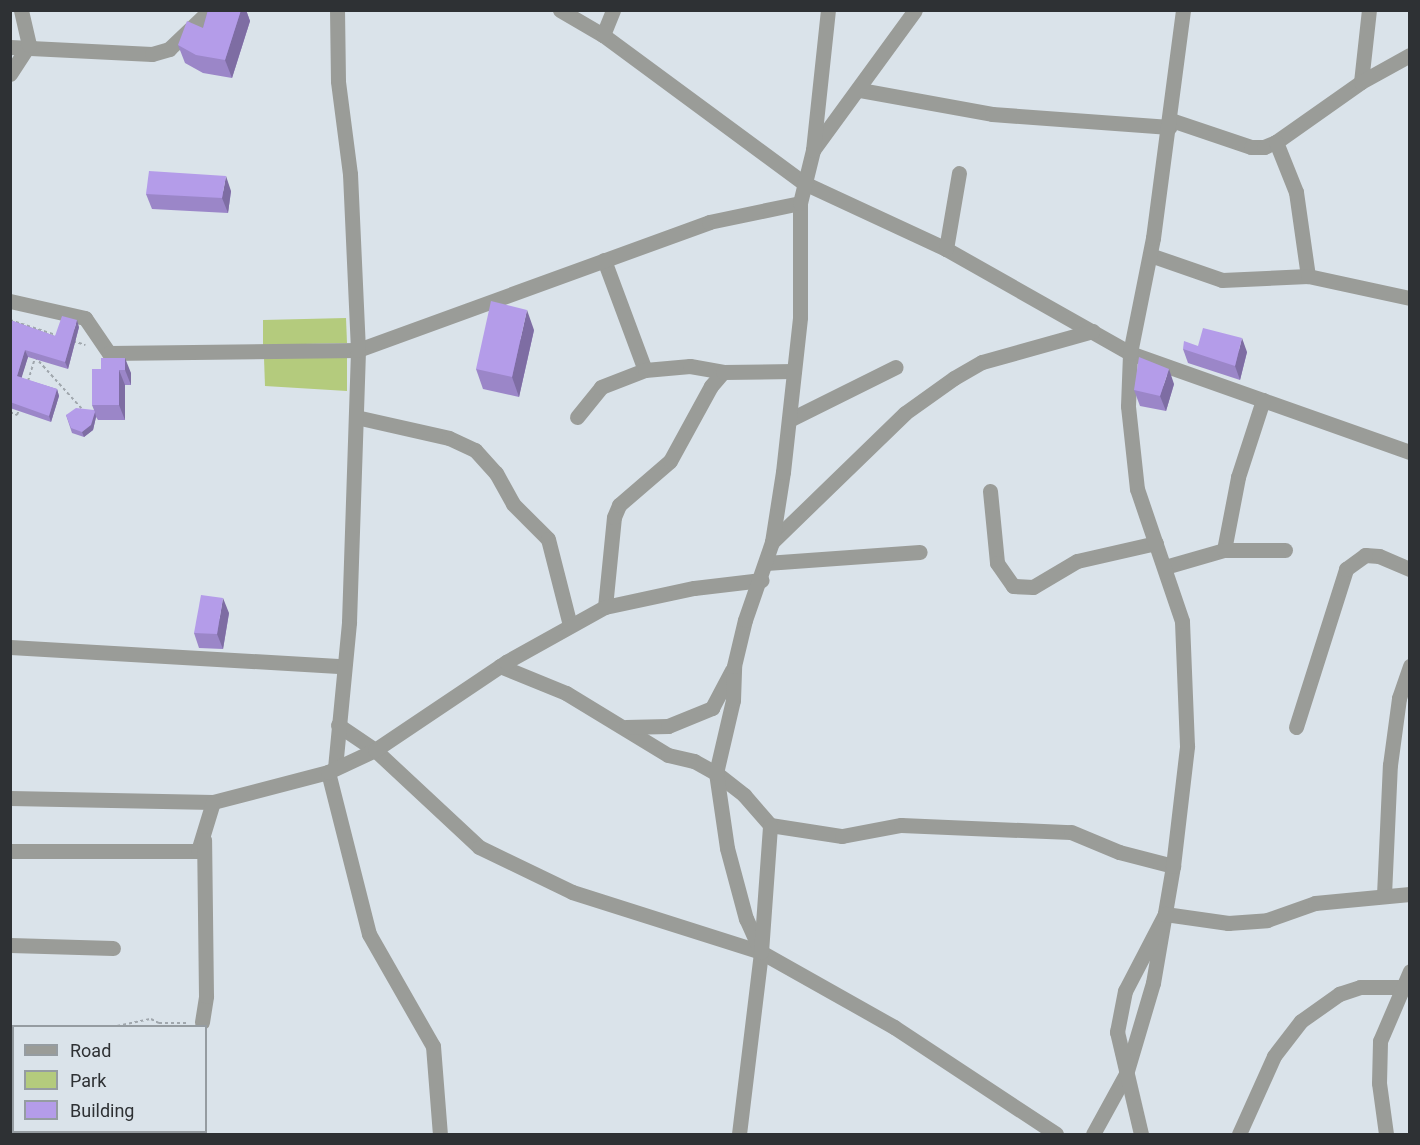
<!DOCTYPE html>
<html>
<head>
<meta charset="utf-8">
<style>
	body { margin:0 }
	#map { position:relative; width:1420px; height:1145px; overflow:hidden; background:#dae3ea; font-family:Roboto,sans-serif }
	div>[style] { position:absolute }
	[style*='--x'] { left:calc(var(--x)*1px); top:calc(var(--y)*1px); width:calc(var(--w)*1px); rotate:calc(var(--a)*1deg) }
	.green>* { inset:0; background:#b4cb7d }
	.path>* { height:2px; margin-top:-1px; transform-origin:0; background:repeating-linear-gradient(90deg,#a0a7ad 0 3px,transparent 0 6px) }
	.minor>* { height:15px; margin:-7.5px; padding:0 7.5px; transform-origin:7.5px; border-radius:7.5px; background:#9a9c98 }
	.wall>* { inset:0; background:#9b86c8 }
	.shaded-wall>* { inset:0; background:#7e6da3 }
	.building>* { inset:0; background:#b49ce9 }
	span { translate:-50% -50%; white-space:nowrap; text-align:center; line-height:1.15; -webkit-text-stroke:4.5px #dae3ea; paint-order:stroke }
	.frame { position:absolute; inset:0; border:12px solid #2e3134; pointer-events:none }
	.legend { position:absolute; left:12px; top:1025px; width:195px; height:108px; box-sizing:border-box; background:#dae3ea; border:2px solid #959ca1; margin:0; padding:8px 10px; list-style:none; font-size:18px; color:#2e3134 }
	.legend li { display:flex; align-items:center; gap:12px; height:30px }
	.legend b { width:30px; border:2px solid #959ca1 }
</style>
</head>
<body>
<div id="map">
	<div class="green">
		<div style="clip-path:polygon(346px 318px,347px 343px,263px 345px,263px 320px)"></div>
		<div style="clip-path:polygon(347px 357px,347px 391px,265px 386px,264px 358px)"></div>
	</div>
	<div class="path">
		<div style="--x:10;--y:320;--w:48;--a:18.1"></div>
		<div style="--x:73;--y:341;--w:13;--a:18"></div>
		<div style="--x:35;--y:357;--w:70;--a:47.9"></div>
		<div style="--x:28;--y:381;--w:24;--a:-73"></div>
		<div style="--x:10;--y:412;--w:8;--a:23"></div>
		<div style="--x:17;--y:415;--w:5;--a:-68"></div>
		<div style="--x:117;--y:1026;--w:35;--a:-12"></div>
		<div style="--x:151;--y:1019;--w:9;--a:27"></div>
		<div style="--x:159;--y:1023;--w:28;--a:0"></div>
		<div style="--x:10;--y:1042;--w:4;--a:14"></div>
	</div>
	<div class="minor">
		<div style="--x:560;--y:10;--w:50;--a:30.2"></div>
		<div style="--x:603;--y:35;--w:250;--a:36.4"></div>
		<div style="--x:804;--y:183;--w:157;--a:24.9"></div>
		<div style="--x:946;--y:249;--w:211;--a:29.5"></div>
		<div style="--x:1130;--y:353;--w:297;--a:19.5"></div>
		<div style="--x:603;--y:35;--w:27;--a:-68"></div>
		<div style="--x:10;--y:47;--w:142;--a:2.8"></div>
		<div style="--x:152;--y:54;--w:18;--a:-16"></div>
		<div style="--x:169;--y:49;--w:57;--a:-43.6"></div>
		<div style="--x:10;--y:74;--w:35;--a:-57"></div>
		<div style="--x:29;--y:45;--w:36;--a:-103"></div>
		<div style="--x:1361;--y:82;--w:72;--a:-83.7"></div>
		<div style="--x:860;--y:90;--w:134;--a:10.3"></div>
		<div style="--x:992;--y:114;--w:178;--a:4.2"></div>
		<div style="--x:1171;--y:120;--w:84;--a:18.6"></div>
		<div style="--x:1251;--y:147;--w:13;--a:0"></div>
		<div style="--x:1264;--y:147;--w:13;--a:-23"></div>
		<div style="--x:1276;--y:142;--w:104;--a:-35.2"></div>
		<div style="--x:1361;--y:82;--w:56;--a:-28.9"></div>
		<div style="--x:1276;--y:142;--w:54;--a:68.2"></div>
		<div style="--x:1296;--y:192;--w:85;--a:81.9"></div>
		<div style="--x:813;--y:150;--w:173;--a:-53.9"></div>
		<div style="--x:946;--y:249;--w:77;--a:-80.3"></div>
		<div style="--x:1150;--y:255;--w:76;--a:19.1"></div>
		<div style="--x:1222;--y:280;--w:86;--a:-2.7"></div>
		<div style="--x:1308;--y:276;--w:104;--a:12.2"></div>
		<div style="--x:604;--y:260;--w:117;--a:69.6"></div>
		<div style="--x:10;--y:301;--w:77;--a:12.8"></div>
		<div style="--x:85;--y:318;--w:42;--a:55.6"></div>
		<div style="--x:109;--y:353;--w:249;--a:-0.7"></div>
		<div style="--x:358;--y:350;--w:374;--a:-20"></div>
		<div style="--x:709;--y:222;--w:93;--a:-11.8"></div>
		<div style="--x:356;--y:417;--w:95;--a:12.7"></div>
		<div style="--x:449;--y:438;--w:29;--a:25"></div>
		<div style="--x:475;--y:450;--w:31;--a:48"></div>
		<div style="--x:496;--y:473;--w:35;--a:61"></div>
		<div style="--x:513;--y:504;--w:49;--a:45"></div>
		<div style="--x:548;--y:539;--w:89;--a:75.7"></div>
		<div style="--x:577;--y:417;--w:38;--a:-51"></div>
		<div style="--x:601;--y:387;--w:47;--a:-21.1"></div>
		<div style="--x:645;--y:370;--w:45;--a:-5.1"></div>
		<div style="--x:690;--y:366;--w:34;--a:10"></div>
		<div style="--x:789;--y:420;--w:119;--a:-26.4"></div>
		<div style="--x:990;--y:491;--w:72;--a:84.4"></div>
		<div style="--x:997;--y:563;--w:28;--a:55"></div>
		<div style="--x:1013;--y:586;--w:20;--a:3"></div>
		<div style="--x:1033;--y:587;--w:51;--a:-30.6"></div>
		<div style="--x:1077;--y:561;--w:81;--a:-12.8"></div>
		<div style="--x:772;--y:542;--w:185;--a:-44.1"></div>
		<div style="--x:905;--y:413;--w:60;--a:-35.5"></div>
		<div style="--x:954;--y:378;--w:32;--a:-30"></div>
		<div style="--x:982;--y:362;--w:115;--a:-15.6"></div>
		<div style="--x:1224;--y:550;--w:74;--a:-79.1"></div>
		<div style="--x:1238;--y:477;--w:81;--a:-72"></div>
		<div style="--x:766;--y:563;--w:154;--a:-4.1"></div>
		<div style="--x:1165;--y:567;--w:61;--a:-16.1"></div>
		<div style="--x:1224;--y:550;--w:61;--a:0"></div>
		<div style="--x:605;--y:607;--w:90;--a:-84.3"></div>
		<div style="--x:614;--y:517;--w:13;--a:-67"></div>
		<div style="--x:619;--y:505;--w:67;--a:-40.8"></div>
		<div style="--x:670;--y:461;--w:85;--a:-61.3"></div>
		<div style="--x:711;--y:386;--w:18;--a:-49"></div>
		<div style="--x:723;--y:372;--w:71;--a:-0.8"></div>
		<div style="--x:10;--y:647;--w:333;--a:3.3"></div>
		<div style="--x:500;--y:666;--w:71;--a:22.2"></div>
		<div style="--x:566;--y:693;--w:119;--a:31.3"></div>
		<div style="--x:668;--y:755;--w:27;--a:13"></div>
		<div style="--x:694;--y:761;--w:25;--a:29"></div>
		<div style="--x:716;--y:773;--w:36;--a:38"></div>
		<div style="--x:744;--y:795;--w:40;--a:49"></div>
		<div style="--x:770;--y:825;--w:73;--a:8.7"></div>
		<div style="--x:842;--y:836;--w:60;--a:-10.6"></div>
		<div style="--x:901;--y:825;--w:170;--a:2.4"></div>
		<div style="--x:1071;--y:832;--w:52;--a:22.6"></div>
		<div style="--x:1119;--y:852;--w:56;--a:14.5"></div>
		<div style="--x:338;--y:725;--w:45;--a:34"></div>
		<div style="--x:375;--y:750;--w:142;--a:43"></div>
		<div style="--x:479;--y:847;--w:103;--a:25.8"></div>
		<div style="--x:572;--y:892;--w:198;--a:17.6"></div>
		<div style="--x:761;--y:952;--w:153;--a:29.4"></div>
		<div style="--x:894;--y:1027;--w:194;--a:33.4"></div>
		<div style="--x:626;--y:727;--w:42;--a:-1.4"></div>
		<div style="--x:668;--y:726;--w:48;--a:-22.2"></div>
		<div style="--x:712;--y:708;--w:43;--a:-62.2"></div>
		<div style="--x:1296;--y:727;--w:166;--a:-72.4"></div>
		<div style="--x:1346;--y:569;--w:24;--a:-36"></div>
		<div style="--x:1365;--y:555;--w:14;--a:4"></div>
		<div style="--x:1379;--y:556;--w:34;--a:23"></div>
		<div style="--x:335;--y:768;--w:147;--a:-84.5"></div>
		<div style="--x:349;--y:622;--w:272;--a:-88.1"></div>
		<div style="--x:358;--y:350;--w:176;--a:-92.6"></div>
		<div style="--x:350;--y:174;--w:94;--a:-97.4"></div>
		<div style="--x:338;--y:81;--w:71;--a:-90.8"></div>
		<div style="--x:328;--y:772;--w:167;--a:75.8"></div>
		<div style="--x:369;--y:934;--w:129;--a:60.3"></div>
		<div style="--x:433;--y:1046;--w:88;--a:85.5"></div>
		<div style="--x:10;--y:798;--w:203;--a:1.1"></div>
		<div style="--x:213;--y:802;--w:119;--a:-14.6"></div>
		<div style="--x:328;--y:772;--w:52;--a:-25.1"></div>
		<div style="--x:375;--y:750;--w:158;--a:-33.9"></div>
		<div style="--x:506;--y:662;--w:113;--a:-29.1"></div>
		<div style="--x:605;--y:607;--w:91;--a:-12.1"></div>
		<div style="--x:694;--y:588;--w:68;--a:-6.7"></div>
		<div style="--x:10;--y:851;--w:188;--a:0"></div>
		<div style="--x:198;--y:851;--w:51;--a:-73"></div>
		<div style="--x:1384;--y:895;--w:130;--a:-87.4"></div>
		<div style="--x:1390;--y:765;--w:68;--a:-82.3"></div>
		<div style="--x:1399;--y:698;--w:34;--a:-71"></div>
		<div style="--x:10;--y:945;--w:103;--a:1.7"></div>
		<div style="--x:761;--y:952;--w:36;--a:-114"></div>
		<div style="--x:746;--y:919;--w:73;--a:-105"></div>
		<div style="--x:727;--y:848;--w:76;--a:-98.3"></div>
		<div style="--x:716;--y:773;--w:75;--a:-76.9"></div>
		<div style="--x:733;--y:700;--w:34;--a:-88"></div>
		<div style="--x:734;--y:666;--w:47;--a:-76.6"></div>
		<div style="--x:745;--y:620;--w:83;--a:-70.9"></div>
		<div style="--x:772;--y:542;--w:71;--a:-81.1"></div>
		<div style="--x:783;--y:472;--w:156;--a:-83.7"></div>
		<div style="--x:800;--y:317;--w:114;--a:-90"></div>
		<div style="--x:800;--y:203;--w:55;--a:-76.2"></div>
		<div style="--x:813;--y:150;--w:141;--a:-83.9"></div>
		<div style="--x:202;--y:1022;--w:26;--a:-81"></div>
		<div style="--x:206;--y:996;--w:156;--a:-90.7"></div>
		<div style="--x:10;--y:1117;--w:4;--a:14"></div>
		<div style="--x:39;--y:1132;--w:5;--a:22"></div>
		<div style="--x:739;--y:1134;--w:183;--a:-83.1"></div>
		<div style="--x:761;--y:952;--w:127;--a:-85.9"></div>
		<div style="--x:1093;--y:1134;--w:68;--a:-61.2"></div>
		<div style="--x:1126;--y:1074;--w:95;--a:-73.5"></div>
		<div style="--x:1153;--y:983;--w:119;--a:-80.3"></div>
		<div style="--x:1173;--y:866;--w:121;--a:-83.3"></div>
		<div style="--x:1187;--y:746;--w:125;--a:-92.3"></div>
		<div style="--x:1182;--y:621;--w:139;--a:-108.8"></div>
		<div style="--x:1137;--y:489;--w:83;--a:-96.2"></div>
		<div style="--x:1128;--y:406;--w:53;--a:-87.8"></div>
		<div style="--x:1130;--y:353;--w:117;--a:-78.7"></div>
		<div style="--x:1153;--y:238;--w:230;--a:-82.5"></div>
		<div style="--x:1141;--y:1134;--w:105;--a:-103.2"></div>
		<div style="--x:1117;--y:1032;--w:42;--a:-79"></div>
		<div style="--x:1125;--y:991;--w:87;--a:-62.5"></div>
		<div style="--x:1165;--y:914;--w:64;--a:8.1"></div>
		<div style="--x:1228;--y:923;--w:39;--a:-4"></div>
		<div style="--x:1267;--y:920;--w:51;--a:-19.5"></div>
		<div style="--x:1315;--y:903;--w:95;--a:-5.4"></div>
		<div style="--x:1239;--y:1134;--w:85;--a:-65.8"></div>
		<div style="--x:1274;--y:1056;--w:44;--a:-52.4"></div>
		<div style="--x:1301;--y:1021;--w:47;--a:-35.4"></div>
		<div style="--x:1339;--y:994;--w:22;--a:-18"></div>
		<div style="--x:1360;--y:987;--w:44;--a:0"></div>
		<div style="--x:1386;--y:1134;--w:51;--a:-97.8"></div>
		<div style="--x:1379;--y:1083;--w:42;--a:-88.6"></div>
		<div style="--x:1380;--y:1041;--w:76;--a:-66.8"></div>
	</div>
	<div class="wall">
		<div style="clip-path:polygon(208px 10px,246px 10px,250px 21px,232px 78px,203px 73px,185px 63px,178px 45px,203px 28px)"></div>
		<div style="clip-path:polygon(231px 191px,228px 213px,152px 209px,146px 194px)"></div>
		<div style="clip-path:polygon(10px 320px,55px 336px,79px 327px,68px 369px,28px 357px,21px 378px,57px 389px,59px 396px,51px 422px,10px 408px)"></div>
		<div style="clip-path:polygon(534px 330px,519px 397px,483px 389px,476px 369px)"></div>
		<div style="clip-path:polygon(1198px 346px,1247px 352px,1240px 380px,1188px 363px,1183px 349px)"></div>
		<div style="clip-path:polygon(101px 358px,131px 373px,131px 385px,125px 385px,125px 420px,98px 420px,96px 417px,93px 430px,84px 437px,72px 433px,66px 415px,94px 410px,92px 405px,101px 369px)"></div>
		<div style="clip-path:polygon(1174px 384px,1166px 411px,1140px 406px,1134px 390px)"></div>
		<div style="clip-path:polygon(229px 613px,223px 649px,199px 648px,194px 633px)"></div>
	</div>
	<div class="shaded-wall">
		<div style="clip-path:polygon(241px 10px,246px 10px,250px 21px,232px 78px,225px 60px)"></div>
		<div style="clip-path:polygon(226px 176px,231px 191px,228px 213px,222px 198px)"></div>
		<div style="clip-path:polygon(527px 310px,534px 330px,519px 397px,512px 377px)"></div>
		<div style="clip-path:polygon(77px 320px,79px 327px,68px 369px,65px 362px)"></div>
		<div style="clip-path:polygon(1242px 338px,1247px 352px,1240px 380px,1235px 366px)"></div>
		<div style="clip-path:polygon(25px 350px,28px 357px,20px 383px,17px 376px)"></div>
		<div style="clip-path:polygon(125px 358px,131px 373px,131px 385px,125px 370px)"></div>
		<div style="clip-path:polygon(1169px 369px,1174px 384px,1166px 411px,1160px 396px)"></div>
		<div style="clip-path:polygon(119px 370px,125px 385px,125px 420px,119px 405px)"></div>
		<div style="clip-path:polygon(57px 389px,59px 396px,51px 422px,49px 416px)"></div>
		<div style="clip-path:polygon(95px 412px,96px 417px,93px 430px,84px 437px,82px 432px)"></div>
		<div style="clip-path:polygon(223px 598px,229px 613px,223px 649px,217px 634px)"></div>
	</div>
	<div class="building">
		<div style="clip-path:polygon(208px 10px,241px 10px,225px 60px,196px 55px,178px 45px,187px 21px,203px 28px)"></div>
		<div style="clip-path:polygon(149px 171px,226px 176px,222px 198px,146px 194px)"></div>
		<div style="clip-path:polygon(491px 301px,527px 310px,512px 377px,476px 369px)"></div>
		<div style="clip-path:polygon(62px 316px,77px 320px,65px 362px,25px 350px,17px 376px,57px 389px,49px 416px,10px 402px,10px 320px,55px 336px)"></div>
		<div style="clip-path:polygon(1203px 328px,1242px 338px,1235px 366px,1183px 349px,1184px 341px,1198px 346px)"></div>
		<div style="clip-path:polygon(1139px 357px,1169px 369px,1160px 396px,1134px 390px)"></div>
		<div style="clip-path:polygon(101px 358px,125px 358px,125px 370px,119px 370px,119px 405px,92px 405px,92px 369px,101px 369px)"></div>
		<div style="clip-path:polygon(76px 408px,94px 410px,95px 412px,91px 425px,82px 432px,71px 428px,66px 415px)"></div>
		<div style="clip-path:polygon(201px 595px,223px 598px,217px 634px,194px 633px)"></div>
	</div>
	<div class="frame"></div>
	<ul class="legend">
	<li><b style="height:8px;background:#9a9c98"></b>Road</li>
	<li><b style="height:16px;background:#b4cb7d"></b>Park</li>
	<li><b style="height:16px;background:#b49ce9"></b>Building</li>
	</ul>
</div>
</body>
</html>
